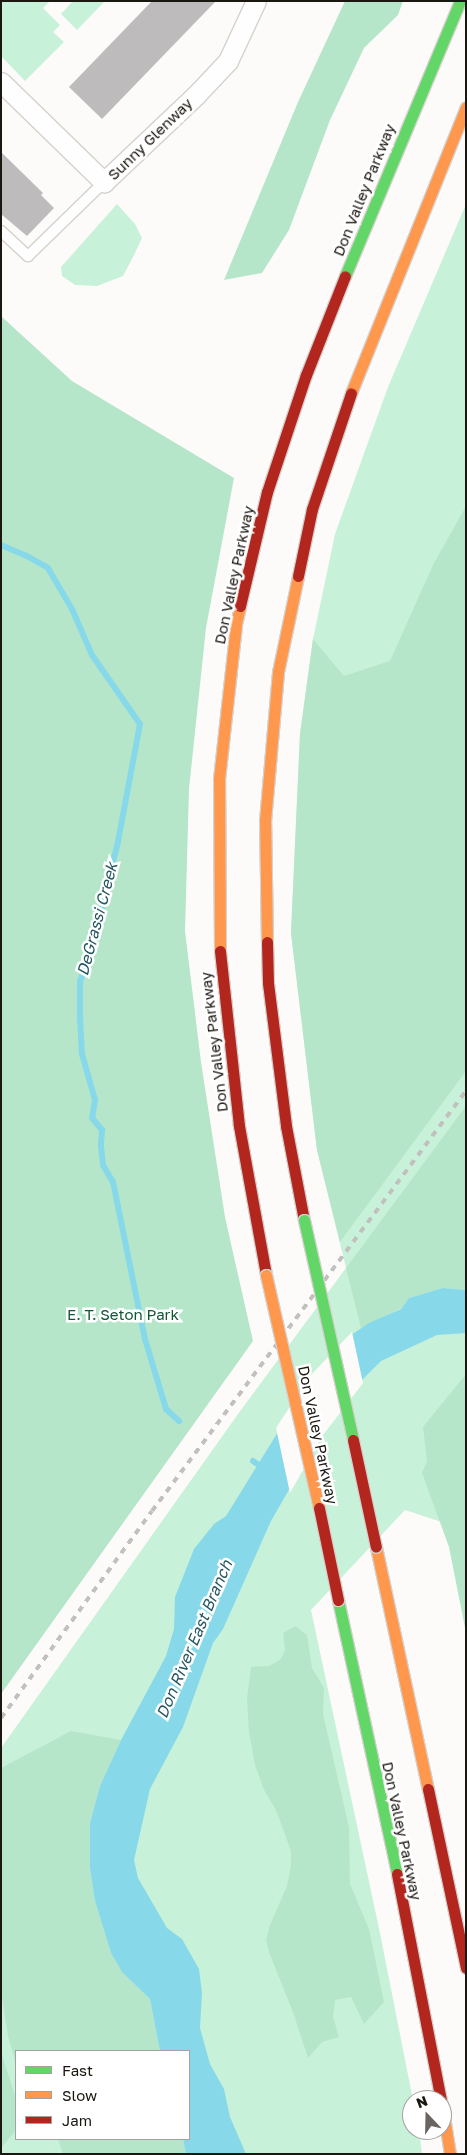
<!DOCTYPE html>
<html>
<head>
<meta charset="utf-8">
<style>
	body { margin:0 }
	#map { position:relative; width:467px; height:2155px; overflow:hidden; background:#fdfbf9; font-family:"Golos Text",sans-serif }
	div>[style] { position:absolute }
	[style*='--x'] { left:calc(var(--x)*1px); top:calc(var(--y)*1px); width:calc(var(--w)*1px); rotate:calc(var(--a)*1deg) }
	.green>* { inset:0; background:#c8f1d9 }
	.forest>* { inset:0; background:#b6e6ca }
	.water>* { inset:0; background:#87d9ea }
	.pier>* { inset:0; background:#fdfbf9 }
	.stream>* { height:6px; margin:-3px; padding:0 3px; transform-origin:3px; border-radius:3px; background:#87d9ea }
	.building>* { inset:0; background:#bebbbc }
	.roads { filter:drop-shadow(1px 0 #d5d2ce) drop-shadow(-1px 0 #d5d2ce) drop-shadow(0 1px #d5d2ce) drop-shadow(0 -1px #d5d2ce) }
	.lane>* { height:10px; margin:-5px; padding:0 5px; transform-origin:5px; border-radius:5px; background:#fffefe }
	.street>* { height:19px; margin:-9.5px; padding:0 9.5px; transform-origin:9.5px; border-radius:9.5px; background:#fffefe }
	.fast>* { height:11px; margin:-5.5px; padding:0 5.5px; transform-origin:5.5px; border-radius:5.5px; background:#63d668 }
	.slow>* { height:11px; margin:-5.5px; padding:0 5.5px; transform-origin:5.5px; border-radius:5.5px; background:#ff974d }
	.jam>* { height:11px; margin:-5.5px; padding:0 5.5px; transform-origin:5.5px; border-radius:5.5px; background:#b3261e }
	.rail>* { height:4px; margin-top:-2px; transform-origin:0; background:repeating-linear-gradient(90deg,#c2c0bf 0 6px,transparent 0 12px) }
	.bridges { filter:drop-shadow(1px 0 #d5d2ce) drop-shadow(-1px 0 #d5d2ce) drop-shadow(0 1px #d5d2ce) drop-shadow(0 -1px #d5d2ce) }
	.fast-bridge>* { height:11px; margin:-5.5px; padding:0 5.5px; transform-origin:5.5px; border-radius:5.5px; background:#63d668 }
	.slow-bridge>* { height:11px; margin:-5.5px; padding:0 5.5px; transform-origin:5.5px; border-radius:5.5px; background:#ff974d }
	.jam-bridge>* { height:11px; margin:-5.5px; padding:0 5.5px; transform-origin:5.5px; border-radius:5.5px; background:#b3261e }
	span { translate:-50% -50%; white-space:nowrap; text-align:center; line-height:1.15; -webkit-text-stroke:5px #fff; paint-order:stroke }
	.street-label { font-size:15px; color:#1a1610 }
	.park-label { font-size:15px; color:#125638 }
	.water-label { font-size:16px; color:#255761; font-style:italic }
	.frame { position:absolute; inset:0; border:2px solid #1a1610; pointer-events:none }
	.legend { position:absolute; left:15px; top:2050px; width:175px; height:90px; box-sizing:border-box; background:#fff; border:1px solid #a3a29f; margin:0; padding:6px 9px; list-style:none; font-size:15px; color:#1a1610 }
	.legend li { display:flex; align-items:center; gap:10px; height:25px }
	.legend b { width:25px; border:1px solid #a3a29f }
	.north { position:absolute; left:402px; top:2090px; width:50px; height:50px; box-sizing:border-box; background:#fff; border:1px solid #a3a29f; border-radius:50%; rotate:339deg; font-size:14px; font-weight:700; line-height:20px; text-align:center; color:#1a1610 }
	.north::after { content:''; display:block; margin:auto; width:18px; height:22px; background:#696662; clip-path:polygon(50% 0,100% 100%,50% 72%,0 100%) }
</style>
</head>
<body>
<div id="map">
	<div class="green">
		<div style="clip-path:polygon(1px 1px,50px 1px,43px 8px,60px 25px,53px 32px,64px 42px,25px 81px,1px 56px)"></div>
		<div style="clip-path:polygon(73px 1px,105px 1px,77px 30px,61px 14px)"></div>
		<div style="clip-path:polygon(117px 204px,135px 224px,142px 238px,133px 257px,123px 276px,97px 286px,75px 285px,62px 276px,61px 267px)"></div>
		<div style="clip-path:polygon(evenodd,466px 204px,466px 1530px,405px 1510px,311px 1610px,380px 1933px,413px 2100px,412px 2130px,419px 2130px,422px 2154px,1px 2154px,1px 1748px,238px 1414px,346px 1268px,317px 1150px,291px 933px,300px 734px,313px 639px,335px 534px,388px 387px,466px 204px,16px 2051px,189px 2051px,189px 2139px,16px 2139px,16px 2051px)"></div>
	</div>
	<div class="forest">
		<div style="clip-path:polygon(345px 1px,403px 1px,398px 15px,364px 48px,330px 120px,289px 230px,262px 273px,224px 280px,298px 102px)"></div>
		<div style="clip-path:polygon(1px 316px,72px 381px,234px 478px,206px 628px,189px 789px,185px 931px,201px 1062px,225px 1217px,253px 1341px,1px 1694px)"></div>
		<div style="clip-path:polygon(466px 506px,466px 1071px,340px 1242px,317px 1150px,291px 933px,300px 734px,313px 639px,344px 676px,390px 661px,433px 565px)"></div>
		<div style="clip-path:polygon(466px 1106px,466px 1290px,443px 1288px,409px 1298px,401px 1308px,361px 1328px,346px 1268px)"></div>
		<div style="clip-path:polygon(466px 1374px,466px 1633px,449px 1547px,422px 1473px,427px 1461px,423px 1427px)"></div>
		<div style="clip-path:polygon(295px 1626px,307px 1635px,312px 1668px,324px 1688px,323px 1714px,349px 1827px,350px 1884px,369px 1929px,384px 2002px,364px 2024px,351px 1997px,335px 2000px,333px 2017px,339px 2037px,322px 2042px,308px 2058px,294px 2015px,269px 1952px,266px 1940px,270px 1925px,287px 1886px,291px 1865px,291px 1851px,276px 1810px,264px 1790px,255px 1765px,249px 1732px,247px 1698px,251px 1667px,269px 1666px,280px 1660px,285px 1650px,283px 1633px)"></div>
		<div style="clip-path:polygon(71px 1731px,121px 1740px,100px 1786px,90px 1823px,90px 1868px,95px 1901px,111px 1953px,122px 1972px,150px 1999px,160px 2051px,16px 2051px,16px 2064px,8px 2036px,1px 1990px,1px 1768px)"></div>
		<div style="clip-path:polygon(1px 2052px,16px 2099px,16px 2130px,1px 2148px)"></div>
		<div style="clip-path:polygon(58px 2139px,183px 2139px,186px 2154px,63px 2154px)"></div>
	</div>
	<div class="water">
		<div style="clip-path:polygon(443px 1288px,466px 1290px,466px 1333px,437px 1335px,381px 1361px,363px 1379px,321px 1434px,271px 1521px,223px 1629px,213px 1643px,183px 1727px,150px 1789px,134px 1860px,138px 1878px,167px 1928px,182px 1939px,199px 1969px,202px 1993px,200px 2028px,210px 2064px,224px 2089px,230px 2117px,246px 2154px,186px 2154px,183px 2139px,189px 2139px,189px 2051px,160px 2051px,150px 1999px,122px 1972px,111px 1953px,95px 1901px,90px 1868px,90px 1823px,100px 1786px,121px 1740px,166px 1656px,174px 1629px,175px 1597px,194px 1549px,214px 1524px,226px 1516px,312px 1377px,351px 1335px,369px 1323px,401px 1309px,409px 1298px)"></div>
	</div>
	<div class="pier">
		<div style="clip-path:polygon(352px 1332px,363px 1383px,323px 1435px,290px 1493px,276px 1428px,310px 1376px)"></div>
	</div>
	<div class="stream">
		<div style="--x:1;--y:545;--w:26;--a:23"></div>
		<div style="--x:25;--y:555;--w:26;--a:29"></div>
		<div style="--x:48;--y:568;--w:48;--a:59.7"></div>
		<div style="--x:72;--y:609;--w:50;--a:66.5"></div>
		<div style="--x:92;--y:655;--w:84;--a:55.2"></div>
		<div style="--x:140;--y:724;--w:120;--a:100.6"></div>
		<div style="--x:118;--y:842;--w:100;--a:103.9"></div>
		<div style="--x:94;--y:939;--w:45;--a:108"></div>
		<div style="--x:80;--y:982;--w:35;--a:90"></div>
		<div style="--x:80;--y:1017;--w:37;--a:87"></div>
		<div style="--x:82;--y:1054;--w:48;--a:74.2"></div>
		<div style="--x:95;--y:1100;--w:18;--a:99"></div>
		<div style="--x:92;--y:1118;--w:16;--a:50"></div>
		<div style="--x:102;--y:1130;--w:16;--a:94"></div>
		<div style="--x:101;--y:1146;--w:19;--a:84"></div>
		<div style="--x:103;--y:1165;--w:20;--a:60"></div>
		<div style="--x:113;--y:1182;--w:160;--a:78.5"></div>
		<div style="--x:145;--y:1339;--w:73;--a:73.3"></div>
		<div style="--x:166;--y:1409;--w:18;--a:43"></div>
		<div style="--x:253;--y:1461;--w:14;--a:34"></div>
	</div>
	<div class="building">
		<div style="clip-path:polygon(152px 1px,216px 1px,102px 119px,69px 87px)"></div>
		<div style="clip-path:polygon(1px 152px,43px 193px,41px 195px,54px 208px,27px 236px,1px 214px)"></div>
	</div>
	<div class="roads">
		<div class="lane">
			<div style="--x:1;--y:231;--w:37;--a:43"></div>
			<div style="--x:28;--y:256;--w:106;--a:-44.2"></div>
		</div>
		<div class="street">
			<div style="--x:1;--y:82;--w:144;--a:44.2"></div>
			<div style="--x:104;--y:182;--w:127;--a:-43.4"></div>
			<div style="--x:196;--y:95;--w:47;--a:-46.7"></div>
			<div style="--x:228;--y:61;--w:66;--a:-65"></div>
		</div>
		<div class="fast">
			<div style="--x:345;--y:276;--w:298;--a:-67.3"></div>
			<div style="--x:338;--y:1600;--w:280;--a:77.8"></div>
		</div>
		<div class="slow">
			<div style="--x:351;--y:393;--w:308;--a:-68.1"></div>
			<div style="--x:267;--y:942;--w:121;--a:-90.9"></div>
			<div style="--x:265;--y:821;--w:150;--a:-85"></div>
			<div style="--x:278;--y:672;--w:98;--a:-78.2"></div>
			<div style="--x:220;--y:951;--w:172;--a:-90.3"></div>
			<div style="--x:219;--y:779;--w:156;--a:-83.7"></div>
			<div style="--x:236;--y:624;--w:18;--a:-77"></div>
			<div style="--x:376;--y:1547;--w:248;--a:77.9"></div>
			<div style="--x:442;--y:2104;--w:51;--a:80.9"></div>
		</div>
		<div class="jam">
			<div style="--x:298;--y:576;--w:68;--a:-78.2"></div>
			<div style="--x:312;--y:509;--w:122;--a:-71.4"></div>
			<div style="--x:240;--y:606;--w:117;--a:-76.7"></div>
			<div style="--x:267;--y:492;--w:123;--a:-71.6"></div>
			<div style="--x:306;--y:375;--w:106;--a:-68.5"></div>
			<div style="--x:267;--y:942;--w:41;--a:88.6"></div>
			<div style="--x:268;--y:983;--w:144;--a:82.8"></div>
			<div style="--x:286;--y:1126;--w:96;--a:79.2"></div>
			<div style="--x:220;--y:951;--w:176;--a:83.8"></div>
			<div style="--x:239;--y:1126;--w:151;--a:79.7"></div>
			<div style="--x:428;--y:1789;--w:183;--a:78"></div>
			<div style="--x:397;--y:1874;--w:230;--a:79"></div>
		</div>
	</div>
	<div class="rail">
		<div style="--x:1;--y:1718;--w:256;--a:-53.9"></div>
		<div style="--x:152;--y:1511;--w:524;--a:-53.22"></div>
	</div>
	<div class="bridges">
		<div class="fast-bridge">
			<div style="--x:304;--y:1220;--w:225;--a:77.4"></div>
		</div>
		<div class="slow-bridge">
			<div style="--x:266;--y:1275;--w:239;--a:77.2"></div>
		</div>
		<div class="jam-bridge">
			<div style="--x:353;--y:1440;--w:109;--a:77.9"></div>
			<div style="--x:319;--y:1508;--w:94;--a:78.3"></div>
		</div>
	</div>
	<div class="street-label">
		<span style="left:150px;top:139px;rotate:-44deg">Sunny Glenway</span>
		<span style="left:364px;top:190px;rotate:-68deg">Don Valley Parkway</span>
		<span style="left:234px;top:575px;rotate:-78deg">Don Valley Parkway</span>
		<span style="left:214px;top:1042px;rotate:-97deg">Don Valley Parkway</span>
		<span style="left:318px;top:1435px;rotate:78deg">Don Valley Parkway</span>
		<span style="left:402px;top:1831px;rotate:78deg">Don Valley Parkway</span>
	</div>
	<div class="park-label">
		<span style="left:123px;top:1315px">E. T. Seton Park</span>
	</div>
	<div class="water-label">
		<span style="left:97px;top:919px;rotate:-75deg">DeGrassi Creek</span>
		<span style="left:194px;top:1639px;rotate:-67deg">Don River East Branch</span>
	</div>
	<div class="frame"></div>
	<ul class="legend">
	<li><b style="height:6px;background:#63d668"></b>Fast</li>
	<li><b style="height:6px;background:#ff974d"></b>Slow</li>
	<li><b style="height:6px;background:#b3261e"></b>Jam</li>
	</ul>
	<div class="north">N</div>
</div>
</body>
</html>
